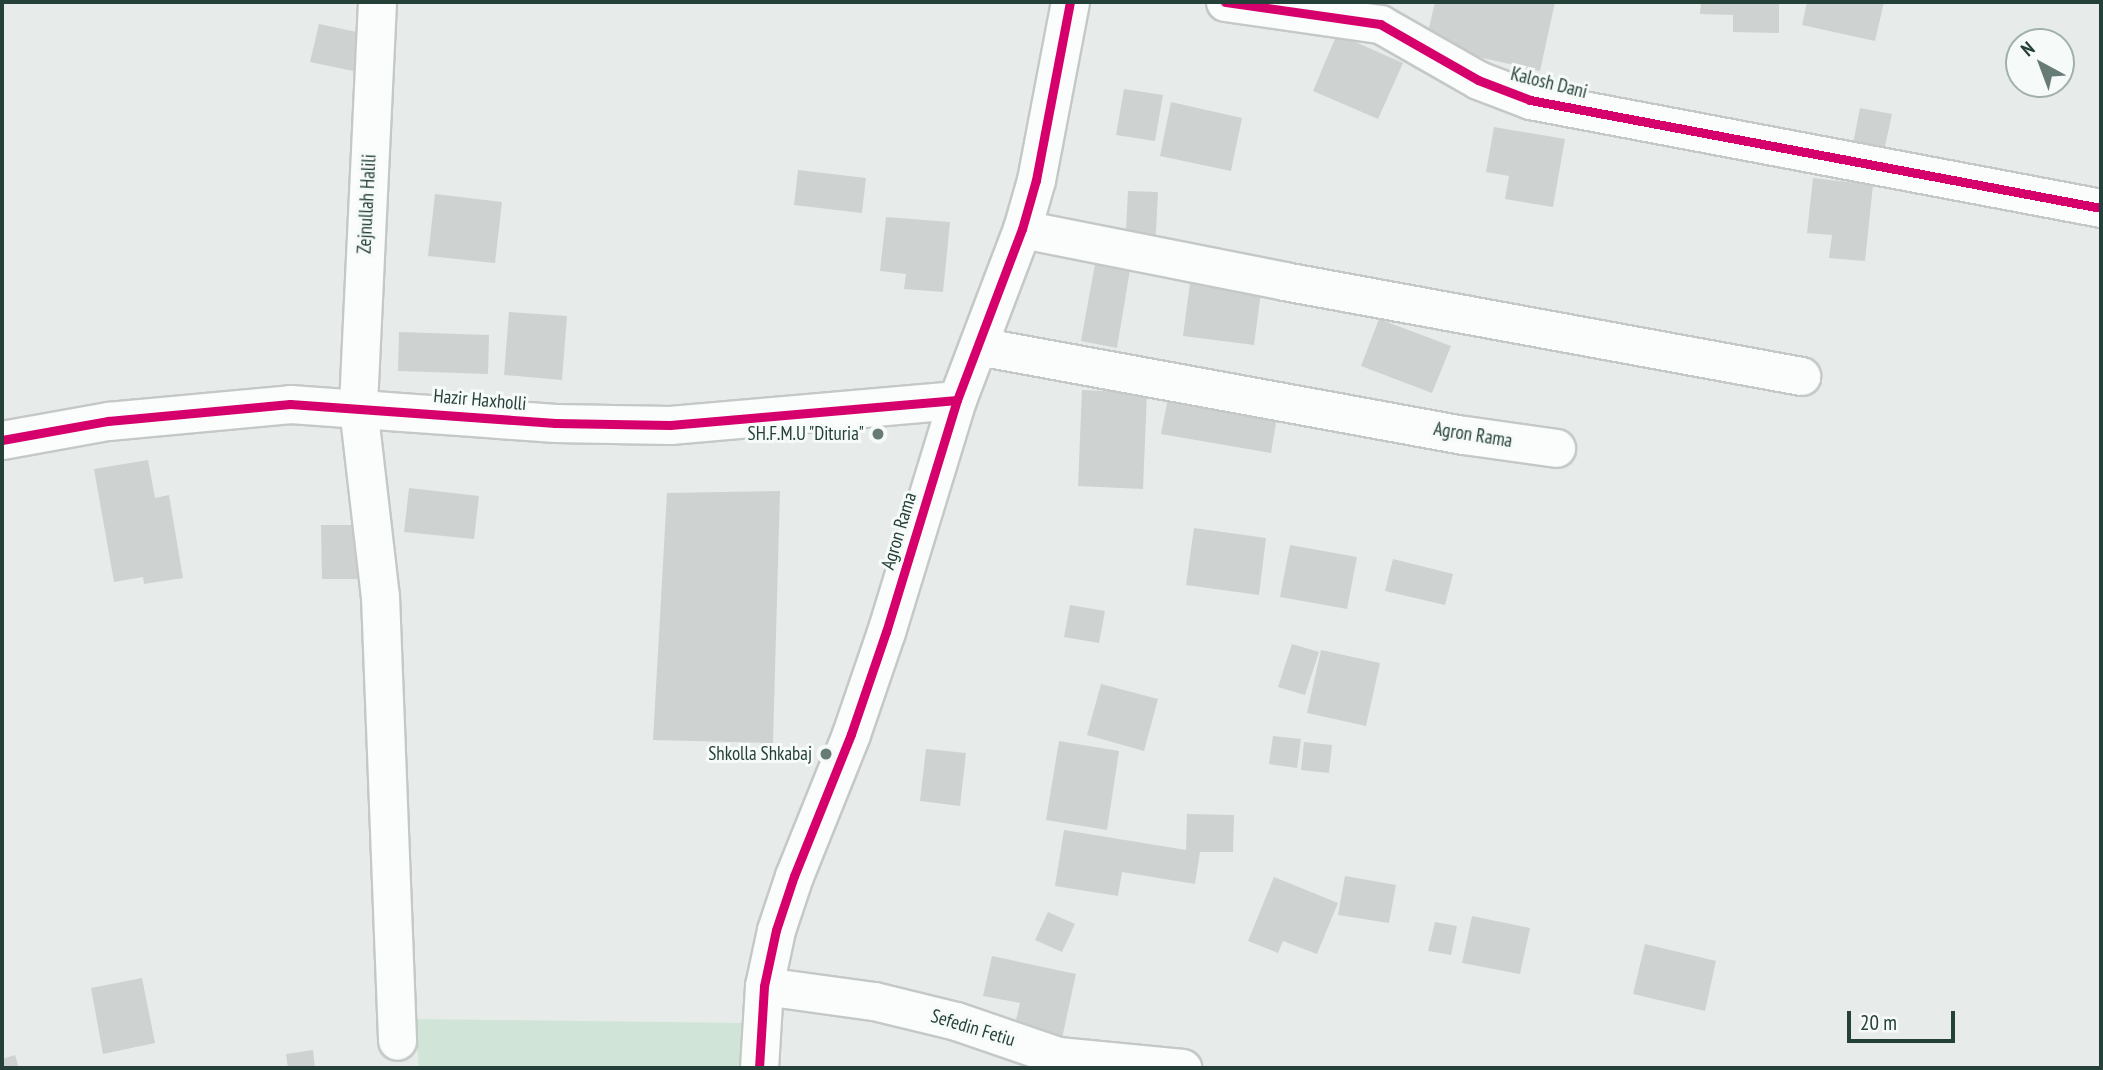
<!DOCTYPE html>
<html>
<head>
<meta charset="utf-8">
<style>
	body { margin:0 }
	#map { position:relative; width:2103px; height:1070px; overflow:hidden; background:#e7ecea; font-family:"PT Sans Narrow",sans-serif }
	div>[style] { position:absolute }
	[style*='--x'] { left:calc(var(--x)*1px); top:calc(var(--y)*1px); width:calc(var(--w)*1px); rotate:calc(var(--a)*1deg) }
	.green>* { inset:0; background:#d0e5d7 }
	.building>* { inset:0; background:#ced3d1 }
	.roads { filter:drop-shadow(2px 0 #c4c9c7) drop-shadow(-2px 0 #c4c9c7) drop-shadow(0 2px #c4c9c7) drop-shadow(0 -2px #c4c9c7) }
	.minor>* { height:37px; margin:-18.5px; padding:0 18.5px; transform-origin:18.5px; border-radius:18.5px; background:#fbfcfc }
	.cycleway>* { height:9px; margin:-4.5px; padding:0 4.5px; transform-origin:4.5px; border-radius:4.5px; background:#d6006c }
	.dots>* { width:19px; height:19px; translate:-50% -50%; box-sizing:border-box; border:4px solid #f6faf8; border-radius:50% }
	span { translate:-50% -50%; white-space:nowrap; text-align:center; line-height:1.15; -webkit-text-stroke:6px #f6faf8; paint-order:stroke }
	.street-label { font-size:19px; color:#244039 }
	.poi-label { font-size:19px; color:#244039 }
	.right { translate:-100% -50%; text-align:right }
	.frame { position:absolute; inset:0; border:4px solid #244039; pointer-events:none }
	.north { position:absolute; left:2005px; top:28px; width:70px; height:70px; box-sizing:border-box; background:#f6faf8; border:2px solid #a2b0ac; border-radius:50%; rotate:319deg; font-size:19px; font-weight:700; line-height:28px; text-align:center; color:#244039 }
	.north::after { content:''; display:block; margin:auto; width:24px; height:32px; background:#687c77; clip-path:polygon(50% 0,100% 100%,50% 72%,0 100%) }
	.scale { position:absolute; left:1847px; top:1011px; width:108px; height:32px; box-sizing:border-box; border:4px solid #244039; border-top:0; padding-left:9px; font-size:21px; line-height:24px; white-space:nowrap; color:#244039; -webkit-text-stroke:5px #f6faf8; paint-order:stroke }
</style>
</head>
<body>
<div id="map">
	<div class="green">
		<div style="clip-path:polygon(415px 1019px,747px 1023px,747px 1068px,419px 1068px)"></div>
	</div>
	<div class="building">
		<div style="clip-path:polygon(1435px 2px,1555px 2px,1540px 71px,1425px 45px)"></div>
		<div style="clip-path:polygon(1701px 2px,1779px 2px,1779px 33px,1733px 32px,1733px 15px,1700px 14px)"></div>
		<div style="clip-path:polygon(1807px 2px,1884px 2px,1875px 41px,1802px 25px)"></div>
		<div style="clip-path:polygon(319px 24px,366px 34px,358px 72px,310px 62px)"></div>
		<div style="clip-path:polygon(1337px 34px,1403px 63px,1378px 119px,1313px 91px)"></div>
		<div style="clip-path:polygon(1124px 89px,1163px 95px,1155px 141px,1116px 135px)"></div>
		<div style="clip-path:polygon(1171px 102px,1242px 118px,1231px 171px,1160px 156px)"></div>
		<div style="clip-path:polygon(1860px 108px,1892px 114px,1882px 160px,1851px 154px)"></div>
		<div style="clip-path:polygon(1494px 127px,1565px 139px,1553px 207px,1505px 199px,1509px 176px,1486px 172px)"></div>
		<div style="clip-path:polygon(798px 170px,866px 178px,862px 213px,794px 205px)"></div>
		<div style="clip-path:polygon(1813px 178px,1873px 185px,1865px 261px,1829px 258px,1832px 235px,1807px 233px)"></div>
		<div style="clip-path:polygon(1128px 191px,1158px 192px,1155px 250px,1125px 249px)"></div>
		<div style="clip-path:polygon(435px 194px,502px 202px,495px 263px,428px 256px)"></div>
		<div style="clip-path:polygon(886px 217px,950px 222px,943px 292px,904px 289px,906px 274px,880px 271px)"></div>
		<div style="clip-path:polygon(1095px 264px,1130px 270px,1117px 348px,1081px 341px)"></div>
		<div style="clip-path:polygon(1190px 283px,1261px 292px,1254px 345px,1183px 336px)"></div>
		<div style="clip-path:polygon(509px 312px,567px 316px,562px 380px,504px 375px)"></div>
		<div style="clip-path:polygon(1379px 319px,1451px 346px,1432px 393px,1361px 366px)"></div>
		<div style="clip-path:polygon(399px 332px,489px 335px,488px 374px,398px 371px)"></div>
		<div style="clip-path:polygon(1082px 390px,1147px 393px,1143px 489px,1078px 486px)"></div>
		<div style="clip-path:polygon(1168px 398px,1277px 417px,1271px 453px,1161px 434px)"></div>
		<div style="clip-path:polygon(148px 460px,155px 498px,169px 495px,183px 578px,144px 584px,143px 577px,114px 582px,94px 469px)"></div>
		<div style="clip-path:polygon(409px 488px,479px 496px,474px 539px,404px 532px)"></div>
		<div style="clip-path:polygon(780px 491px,773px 743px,653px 740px,667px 493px)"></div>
		<div style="clip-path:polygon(321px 525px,357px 525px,357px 579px,322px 579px)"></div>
		<div style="clip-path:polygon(1194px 528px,1266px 538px,1259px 595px,1186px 585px)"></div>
		<div style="clip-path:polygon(1290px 545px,1357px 557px,1347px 609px,1280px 597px)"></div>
		<div style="clip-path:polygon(1393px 559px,1453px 574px,1445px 605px,1385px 591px)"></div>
		<div style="clip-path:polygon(1070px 605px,1105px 611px,1099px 643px,1064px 637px)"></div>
		<div style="clip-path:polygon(1292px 644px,1319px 652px,1305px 695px,1278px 687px)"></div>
		<div style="clip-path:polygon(1321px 650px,1380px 663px,1366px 726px,1307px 713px)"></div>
		<div style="clip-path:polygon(1101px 684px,1158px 699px,1144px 751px,1087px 735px)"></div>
		<div style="clip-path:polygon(1273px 736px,1301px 739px,1297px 768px,1269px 764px)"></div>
		<div style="clip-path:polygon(1059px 741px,1119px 751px,1107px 830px,1046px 820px)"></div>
		<div style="clip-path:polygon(1304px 742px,1332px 745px,1329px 773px,1301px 770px)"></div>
		<div style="clip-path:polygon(926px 749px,966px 753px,960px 806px,920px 801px)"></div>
		<div style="clip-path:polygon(1187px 814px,1234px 815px,1233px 852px,1200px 852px,1195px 884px,1122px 872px,1118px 896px,1055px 886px,1064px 830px,1186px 850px)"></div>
		<div style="clip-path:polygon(1345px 876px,1396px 885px,1389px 923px,1338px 915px)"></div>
		<div style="clip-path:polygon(1274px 877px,1338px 903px,1317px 954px,1283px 941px,1278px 953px,1248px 941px)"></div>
		<div style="clip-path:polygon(1048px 912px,1075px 924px,1062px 952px,1035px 940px)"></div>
		<div style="clip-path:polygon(1472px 916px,1530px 928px,1520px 974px,1462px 963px)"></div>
		<div style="clip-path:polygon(1435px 922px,1457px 926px,1451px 955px,1428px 951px)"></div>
		<div style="clip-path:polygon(1645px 944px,1716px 961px,1705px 1011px,1633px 994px)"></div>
		<div style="clip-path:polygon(992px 956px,1076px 974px,1061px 1043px,1013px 1032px,1020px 1003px,983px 996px)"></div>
		<div style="clip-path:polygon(142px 978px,155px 1043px,103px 1054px,91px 988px)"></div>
		<div style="clip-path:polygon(313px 1050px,315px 1068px,288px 1068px,286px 1054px)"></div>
		<div style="clip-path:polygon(15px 1055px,19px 1068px,2px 1068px,2px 1059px)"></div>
	</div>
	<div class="roads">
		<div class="minor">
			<div style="--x:377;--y:2;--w:405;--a:92.7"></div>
			<div style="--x:358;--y:407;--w:190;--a:83.4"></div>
			<div style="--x:380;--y:596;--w:445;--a:87.8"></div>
			<div style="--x:1225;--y:2;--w:157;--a:8.1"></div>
			<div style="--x:1380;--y:24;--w:113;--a:29.7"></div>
			<div style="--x:1478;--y:80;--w:56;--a:21"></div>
			<div style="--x:1530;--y:100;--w:581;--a:10.71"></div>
			<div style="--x:1022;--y:229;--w:267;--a:11.2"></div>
			<div style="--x:1284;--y:281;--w:526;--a:10.41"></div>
			<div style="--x:978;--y:346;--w:494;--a:10.4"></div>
			<div style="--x:1464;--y:435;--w:93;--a:8"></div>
			<div style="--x:2;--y:440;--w:108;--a:-10.2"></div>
			<div style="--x:108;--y:421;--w:183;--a:-5.3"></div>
			<div style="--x:290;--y:404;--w:266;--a:4.1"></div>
			<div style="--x:555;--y:423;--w:115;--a:1"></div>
			<div style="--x:670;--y:425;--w:288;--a:-5"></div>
			<div style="--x:764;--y:986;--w:111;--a:7.8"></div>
			<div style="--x:874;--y:1001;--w:84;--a:13.7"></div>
			<div style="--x:956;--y:1021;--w:108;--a:18.9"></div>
			<div style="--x:1058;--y:1056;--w:125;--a:5.5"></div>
			<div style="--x:759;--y:1068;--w:82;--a:-86.5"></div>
			<div style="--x:764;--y:986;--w:57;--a:-77.9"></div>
			<div style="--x:776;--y:930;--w:57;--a:-71.6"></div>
			<div style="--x:794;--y:876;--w:153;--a:-68.1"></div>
			<div style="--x:851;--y:734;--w:108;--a:-71.1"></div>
			<div style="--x:886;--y:632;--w:243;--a:-73"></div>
			<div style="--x:957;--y:400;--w:183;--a:-69.2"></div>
			<div style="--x:1022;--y:229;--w:51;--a:-74.1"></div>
			<div style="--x:1036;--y:180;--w:181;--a:-79.2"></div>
		</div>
	</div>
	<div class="cycleway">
		<div style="--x:1225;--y:2;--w:157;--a:8.1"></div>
		<div style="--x:1380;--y:24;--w:113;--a:29.7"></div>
		<div style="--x:1478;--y:80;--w:56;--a:21"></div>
		<div style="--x:1530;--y:100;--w:581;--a:10.71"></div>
		<div style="--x:2;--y:440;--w:108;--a:-10.2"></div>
		<div style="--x:108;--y:421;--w:183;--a:-5.3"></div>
		<div style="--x:290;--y:404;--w:266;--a:4.1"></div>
		<div style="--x:555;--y:423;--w:115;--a:1"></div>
		<div style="--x:670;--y:425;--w:288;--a:-5"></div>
		<div style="--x:759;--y:1068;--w:82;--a:-86.5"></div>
		<div style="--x:764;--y:986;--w:57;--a:-77.9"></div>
		<div style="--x:776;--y:930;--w:57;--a:-71.6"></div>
		<div style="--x:794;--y:876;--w:153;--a:-68.1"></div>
		<div style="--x:851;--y:734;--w:108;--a:-71.1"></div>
		<div style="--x:886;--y:632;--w:243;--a:-73"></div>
		<div style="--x:957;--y:400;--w:183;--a:-69.2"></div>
		<div style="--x:1022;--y:229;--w:51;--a:-74.1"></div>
		<div style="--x:1036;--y:180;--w:181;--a:-79.2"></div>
	</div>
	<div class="dots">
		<div style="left:878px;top:434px;background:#687c77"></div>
		<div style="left:826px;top:754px;background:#687c77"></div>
	</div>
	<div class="street-label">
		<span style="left:1549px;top:83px;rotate:14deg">Kalosh Dani</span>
		<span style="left:367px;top:204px;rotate:-87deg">Zejnullah Halili</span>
		<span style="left:480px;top:400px;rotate:5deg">Hazir Haxholli</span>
		<span style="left:1473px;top:435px;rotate:9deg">Agron Rama</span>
		<span style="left:899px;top:531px;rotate:-73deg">Agron Rama</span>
		<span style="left:973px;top:1028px;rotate:17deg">Sefedin Fetiu</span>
	</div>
	<div class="poi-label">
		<span class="right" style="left:864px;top:434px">SH.F.M.U "Dituria"</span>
		<span class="right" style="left:812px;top:754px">Shkolla Shkabaj</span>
	</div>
	<div class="frame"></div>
	<div class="north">N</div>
	<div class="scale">20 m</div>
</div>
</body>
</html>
